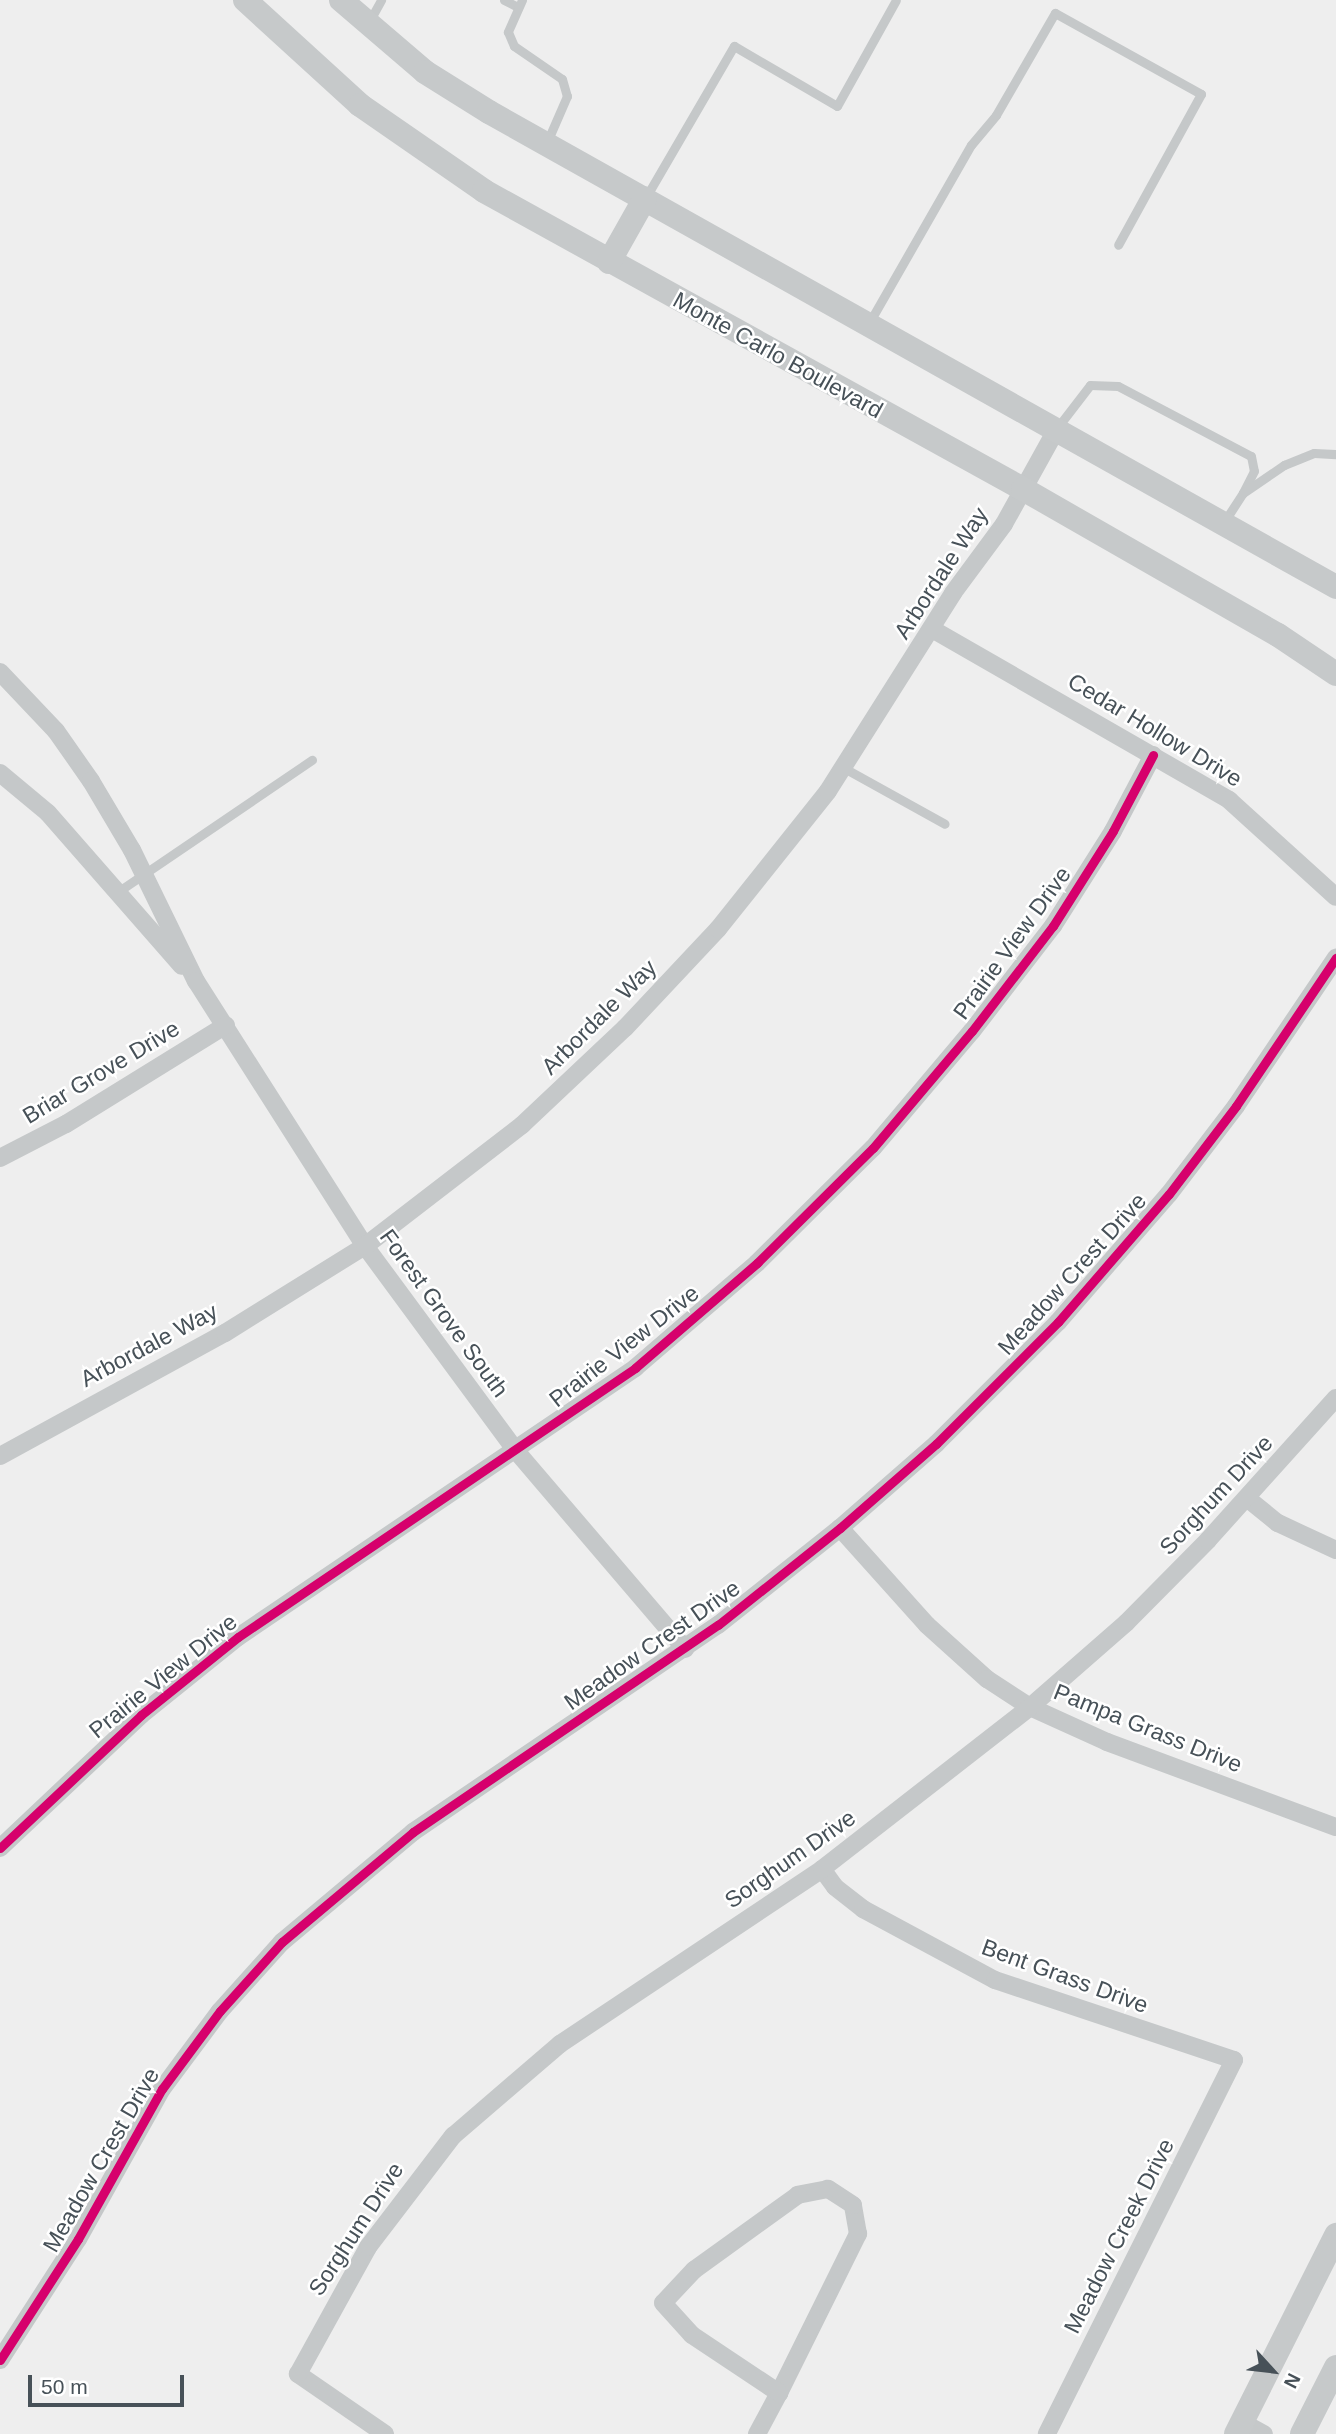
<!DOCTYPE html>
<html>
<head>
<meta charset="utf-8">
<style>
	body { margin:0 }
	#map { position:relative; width:1336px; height:2434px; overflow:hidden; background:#eee; font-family:Arial,sans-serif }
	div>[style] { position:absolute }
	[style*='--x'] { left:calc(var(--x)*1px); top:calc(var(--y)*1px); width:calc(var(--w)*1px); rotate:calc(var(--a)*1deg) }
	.lane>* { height:9px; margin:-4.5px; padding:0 4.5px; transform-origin:4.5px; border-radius:4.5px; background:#c5c8c9 }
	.street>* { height:18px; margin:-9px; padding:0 9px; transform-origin:9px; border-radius:9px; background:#c5c8c9 }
	.secondary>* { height:24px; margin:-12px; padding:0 12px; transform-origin:12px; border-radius:12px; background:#c6c9ca }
	.cycleway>* { height:9px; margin:-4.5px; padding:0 4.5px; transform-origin:4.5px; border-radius:4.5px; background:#d6006c }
	span { translate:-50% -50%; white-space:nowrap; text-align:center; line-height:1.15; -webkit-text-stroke:5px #fff; paint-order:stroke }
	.street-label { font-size:23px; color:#475158 }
	.north { position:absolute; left:1238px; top:2336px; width:70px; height:70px; -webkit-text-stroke:5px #fff; paint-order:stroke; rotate:117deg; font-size:19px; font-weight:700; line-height:28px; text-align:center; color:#475158 }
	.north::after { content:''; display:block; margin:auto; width:24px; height:32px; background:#475158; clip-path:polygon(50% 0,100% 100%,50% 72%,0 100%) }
	.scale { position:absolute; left:28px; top:2375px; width:156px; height:32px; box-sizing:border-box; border:4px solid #475158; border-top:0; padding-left:9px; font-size:21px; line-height:24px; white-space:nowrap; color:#475158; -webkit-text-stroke:5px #fff; paint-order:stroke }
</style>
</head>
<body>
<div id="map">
	<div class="lane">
		<div style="--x:504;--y:0;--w:16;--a:27"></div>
		<div style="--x:522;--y:0;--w:35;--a:114"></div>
		<div style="--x:508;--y:32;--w:15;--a:67"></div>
		<div style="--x:514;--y:46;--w:58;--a:34.5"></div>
		<div style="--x:562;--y:79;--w:18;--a:74"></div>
		<div style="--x:567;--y:96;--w:50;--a:113.5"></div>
		<div style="--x:370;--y:20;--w:23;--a:-61"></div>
		<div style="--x:646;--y:197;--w:175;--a:-59.8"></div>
		<div style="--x:734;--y:46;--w:119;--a:30.2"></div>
		<div style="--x:837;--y:106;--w:121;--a:-60.9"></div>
		<div style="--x:869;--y:323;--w:205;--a:-60.2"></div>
		<div style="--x:971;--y:145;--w:39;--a:-50"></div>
		<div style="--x:996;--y:115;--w:118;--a:-60"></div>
		<div style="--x:1055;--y:13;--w:167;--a:29"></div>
		<div style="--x:1201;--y:94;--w:172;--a:118.8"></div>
		<div style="--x:1057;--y:428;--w:54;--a:-52.5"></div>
		<div style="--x:1090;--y:385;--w:28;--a:2"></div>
		<div style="--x:1118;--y:386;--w:150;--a:27.8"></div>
		<div style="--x:1251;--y:456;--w:15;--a:79"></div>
		<div style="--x:1254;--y:471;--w:25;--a:117"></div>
		<div style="--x:1224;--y:522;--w:35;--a:-57"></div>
		<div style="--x:1243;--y:493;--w:50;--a:-34.3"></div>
		<div style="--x:1284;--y:465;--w:32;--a:-22"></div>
		<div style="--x:1314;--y:453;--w:22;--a:3"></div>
		<div style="--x:844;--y:768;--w:115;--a:29"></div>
		<div style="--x:116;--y:893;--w:237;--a:-34.2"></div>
	</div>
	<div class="street">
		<div style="--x:932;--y:629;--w:343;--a:29.9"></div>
		<div style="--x:1229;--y:800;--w:144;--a:42.2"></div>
		<div style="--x:0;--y:672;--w:81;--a:46.5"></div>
		<div style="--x:56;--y:731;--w:61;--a:55"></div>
		<div style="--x:91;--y:781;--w:80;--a:59.3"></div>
		<div style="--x:132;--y:850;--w:146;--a:64"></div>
		<div style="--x:196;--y:981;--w:314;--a:57.5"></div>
		<div style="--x:365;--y:1246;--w:256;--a:53.6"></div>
		<div style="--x:517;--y:1452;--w:259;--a:49.5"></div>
		<div style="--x:0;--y:773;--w:62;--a:39.8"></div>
		<div style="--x:48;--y:813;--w:203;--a:48.8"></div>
		<div style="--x:0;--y:1158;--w:74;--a:-27.3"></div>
		<div style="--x:66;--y:1124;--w:188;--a:-31.7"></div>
		<div style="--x:0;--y:1456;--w:256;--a:-28.7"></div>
		<div style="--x:225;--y:1333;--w:165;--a:-31.9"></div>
		<div style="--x:365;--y:1246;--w:198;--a:-37.6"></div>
		<div style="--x:522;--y:1125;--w:141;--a:-43.3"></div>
		<div style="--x:625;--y:1028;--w:136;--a:-46.8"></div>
		<div style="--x:718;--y:929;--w:176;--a:-51.4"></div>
		<div style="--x:828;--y:791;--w:234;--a:-57.7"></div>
		<div style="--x:953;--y:593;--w:86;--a:-53.5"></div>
		<div style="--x:1004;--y:524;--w:107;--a:-61"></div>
		<div style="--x:1248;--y:1499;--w:38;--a:39"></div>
		<div style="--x:1278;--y:1523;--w:64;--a:25"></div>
		<div style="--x:840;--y:1528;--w:130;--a:48.1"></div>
		<div style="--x:927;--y:1625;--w:81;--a:42"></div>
		<div style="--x:987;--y:1679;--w:51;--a:33.1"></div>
		<div style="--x:1030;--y:1707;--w:85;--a:24.4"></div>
		<div style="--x:1107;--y:1742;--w:244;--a:20.4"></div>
		<div style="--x:0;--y:1848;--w:194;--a:-43.3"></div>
		<div style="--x:141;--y:1715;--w:124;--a:-38.8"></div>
		<div style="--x:238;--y:1637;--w:480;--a:-34.1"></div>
		<div style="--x:635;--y:1368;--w:161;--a:-40.7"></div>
		<div style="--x:757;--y:1263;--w:163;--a:-44.8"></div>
		<div style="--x:873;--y:1148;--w:153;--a:-49.8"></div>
		<div style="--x:972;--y:1031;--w:133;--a:-52.4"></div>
		<div style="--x:1053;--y:926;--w:112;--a:-57.7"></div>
		<div style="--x:1113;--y:831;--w:86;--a:-62.2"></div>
		<div style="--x:822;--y:1869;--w:22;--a:54"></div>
		<div style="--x:835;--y:1887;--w:36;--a:38"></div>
		<div style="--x:863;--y:1909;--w:150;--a:28.3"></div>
		<div style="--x:995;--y:1980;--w:252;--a:18.5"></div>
		<div style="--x:1234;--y:2060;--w:418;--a:116.6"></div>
		<div style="--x:0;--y:2360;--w:144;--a:-57.2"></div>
		<div style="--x:78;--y:2239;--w:172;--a:-60.8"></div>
		<div style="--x:162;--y:2089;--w:97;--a:-53.4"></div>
		<div style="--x:220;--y:2011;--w:93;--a:-48.1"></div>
		<div style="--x:282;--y:1942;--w:171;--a:-40"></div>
		<div style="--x:413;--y:1832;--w:369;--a:-34.2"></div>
		<div style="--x:718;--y:1625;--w:156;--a:-38.5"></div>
		<div style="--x:840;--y:1528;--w:128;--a:-41.2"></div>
		<div style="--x:936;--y:1444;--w:173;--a:-45"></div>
		<div style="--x:1058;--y:1322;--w:169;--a:-49.1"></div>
		<div style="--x:1169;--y:1194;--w:111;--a:-52.7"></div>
		<div style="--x:1236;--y:1106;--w:179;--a:-56"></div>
		<div style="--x:1242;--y:2422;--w:25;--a:29"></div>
		<div style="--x:385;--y:2434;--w:106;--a:-145.4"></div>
		<div style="--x:298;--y:2374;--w:145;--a:-61.1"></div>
		<div style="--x:368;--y:2247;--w:140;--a:-52.6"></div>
		<div style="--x:453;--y:2136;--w:141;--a:-40.7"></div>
		<div style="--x:560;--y:2044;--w:315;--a:-33.7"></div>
		<div style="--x:822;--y:1869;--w:264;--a:-37.9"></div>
		<div style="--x:1030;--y:1707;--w:128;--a:-41.2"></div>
		<div style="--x:1126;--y:1623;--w:117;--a:-45.3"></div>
		<div style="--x:1208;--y:1540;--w:191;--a:-48"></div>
		<div style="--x:757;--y:2434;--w:47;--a:-61.8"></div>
		<div style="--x:779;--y:2393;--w:178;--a:-63.6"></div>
		<div style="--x:858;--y:2234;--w:29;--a:-100"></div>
		<div style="--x:853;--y:2205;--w:30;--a:-147"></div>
		<div style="--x:828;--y:2189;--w:31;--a:169"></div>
		<div style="--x:798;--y:2195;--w:128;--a:144.2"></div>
		<div style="--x:694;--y:2270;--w:45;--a:133.2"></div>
		<div style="--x:663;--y:2303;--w:43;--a:47.8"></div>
		<div style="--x:692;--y:2335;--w:105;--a:33.7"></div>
	</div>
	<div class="secondary">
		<div style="--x:245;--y:0;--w:156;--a:42.4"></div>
		<div style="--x:360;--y:105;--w:151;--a:34.7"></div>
		<div style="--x:484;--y:191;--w:616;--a:28.94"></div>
		<div style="--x:1023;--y:489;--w:294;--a:29.8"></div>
		<div style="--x:1278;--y:635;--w:70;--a:33.9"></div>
		<div style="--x:341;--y:0;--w:111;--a:40.6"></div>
		<div style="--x:425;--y:72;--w:75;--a:32"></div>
		<div style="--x:489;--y:112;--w:971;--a:29.28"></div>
		<div style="--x:609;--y:262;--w:73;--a:-60.6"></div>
		<div style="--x:1236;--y:2434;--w:223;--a:-63.3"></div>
		<div style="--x:1302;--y:2434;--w:75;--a:-63.1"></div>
	</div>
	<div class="cycleway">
		<div style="--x:0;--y:1848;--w:194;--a:-43.3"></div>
		<div style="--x:141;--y:1715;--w:124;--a:-38.8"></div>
		<div style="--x:238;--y:1637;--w:480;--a:-34.1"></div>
		<div style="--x:635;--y:1368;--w:161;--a:-40.7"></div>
		<div style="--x:757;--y:1263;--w:163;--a:-44.8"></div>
		<div style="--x:873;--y:1148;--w:153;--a:-49.8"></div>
		<div style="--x:972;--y:1031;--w:133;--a:-52.4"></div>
		<div style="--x:1053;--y:926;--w:112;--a:-57.7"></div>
		<div style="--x:1113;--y:831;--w:86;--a:-62.2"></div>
		<div style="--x:0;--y:2360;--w:144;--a:-57.2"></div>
		<div style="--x:78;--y:2239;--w:172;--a:-60.8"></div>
		<div style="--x:162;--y:2089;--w:97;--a:-53.4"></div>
		<div style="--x:220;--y:2011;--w:93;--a:-48.1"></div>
		<div style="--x:282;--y:1942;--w:171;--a:-40"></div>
		<div style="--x:413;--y:1832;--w:369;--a:-34.2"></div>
		<div style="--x:718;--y:1625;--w:156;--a:-38.5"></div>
		<div style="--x:840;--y:1528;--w:128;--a:-41.2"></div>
		<div style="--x:936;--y:1444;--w:173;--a:-45"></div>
		<div style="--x:1058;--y:1322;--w:169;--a:-49.1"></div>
		<div style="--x:1169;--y:1194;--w:111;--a:-52.7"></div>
		<div style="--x:1236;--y:1106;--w:179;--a:-56"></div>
	</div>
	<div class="street-label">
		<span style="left:778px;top:355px;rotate:29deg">Monte Carlo Boulevard</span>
		<span style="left:941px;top:573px;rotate:-57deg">Arbordale Way</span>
		<span style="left:1155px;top:730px;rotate:31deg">Cedar Hollow Drive</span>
		<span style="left:1012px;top:943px;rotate:-54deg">Prairie View Drive</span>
		<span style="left:599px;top:1017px;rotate:-45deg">Arbordale Way</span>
		<span style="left:101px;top:1072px;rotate:-31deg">Briar Grove Drive</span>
		<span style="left:1072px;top:1274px;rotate:-48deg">Meadow Crest Drive</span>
		<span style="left:444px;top:1313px;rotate:54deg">Forest Grove South</span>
		<span style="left:149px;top:1345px;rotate:-28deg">Arbordale Way</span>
		<span style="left:624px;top:1346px;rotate:-38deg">Prairie View Drive</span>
		<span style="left:1216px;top:1495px;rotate:-47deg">Sorghum Drive</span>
		<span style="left:652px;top:1645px;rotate:-35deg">Meadow Crest Drive</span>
		<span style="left:163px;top:1676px;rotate:-39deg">Prairie View Drive</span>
		<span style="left:1148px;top:1728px;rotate:22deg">Pampa Grass Drive</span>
		<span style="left:790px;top:1859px;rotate:-35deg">Sorghum Drive</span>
		<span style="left:1065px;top:1976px;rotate:20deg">Bent Grass Drive</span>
		<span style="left:101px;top:2160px;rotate:-60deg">Meadow Crest Drive</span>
		<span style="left:356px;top:2229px;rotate:-57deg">Sorghum Drive</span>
		<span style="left:1119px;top:2236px;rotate:-63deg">Meadow Creek Drive</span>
	</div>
	<div class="north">N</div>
	<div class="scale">50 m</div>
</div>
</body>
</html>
